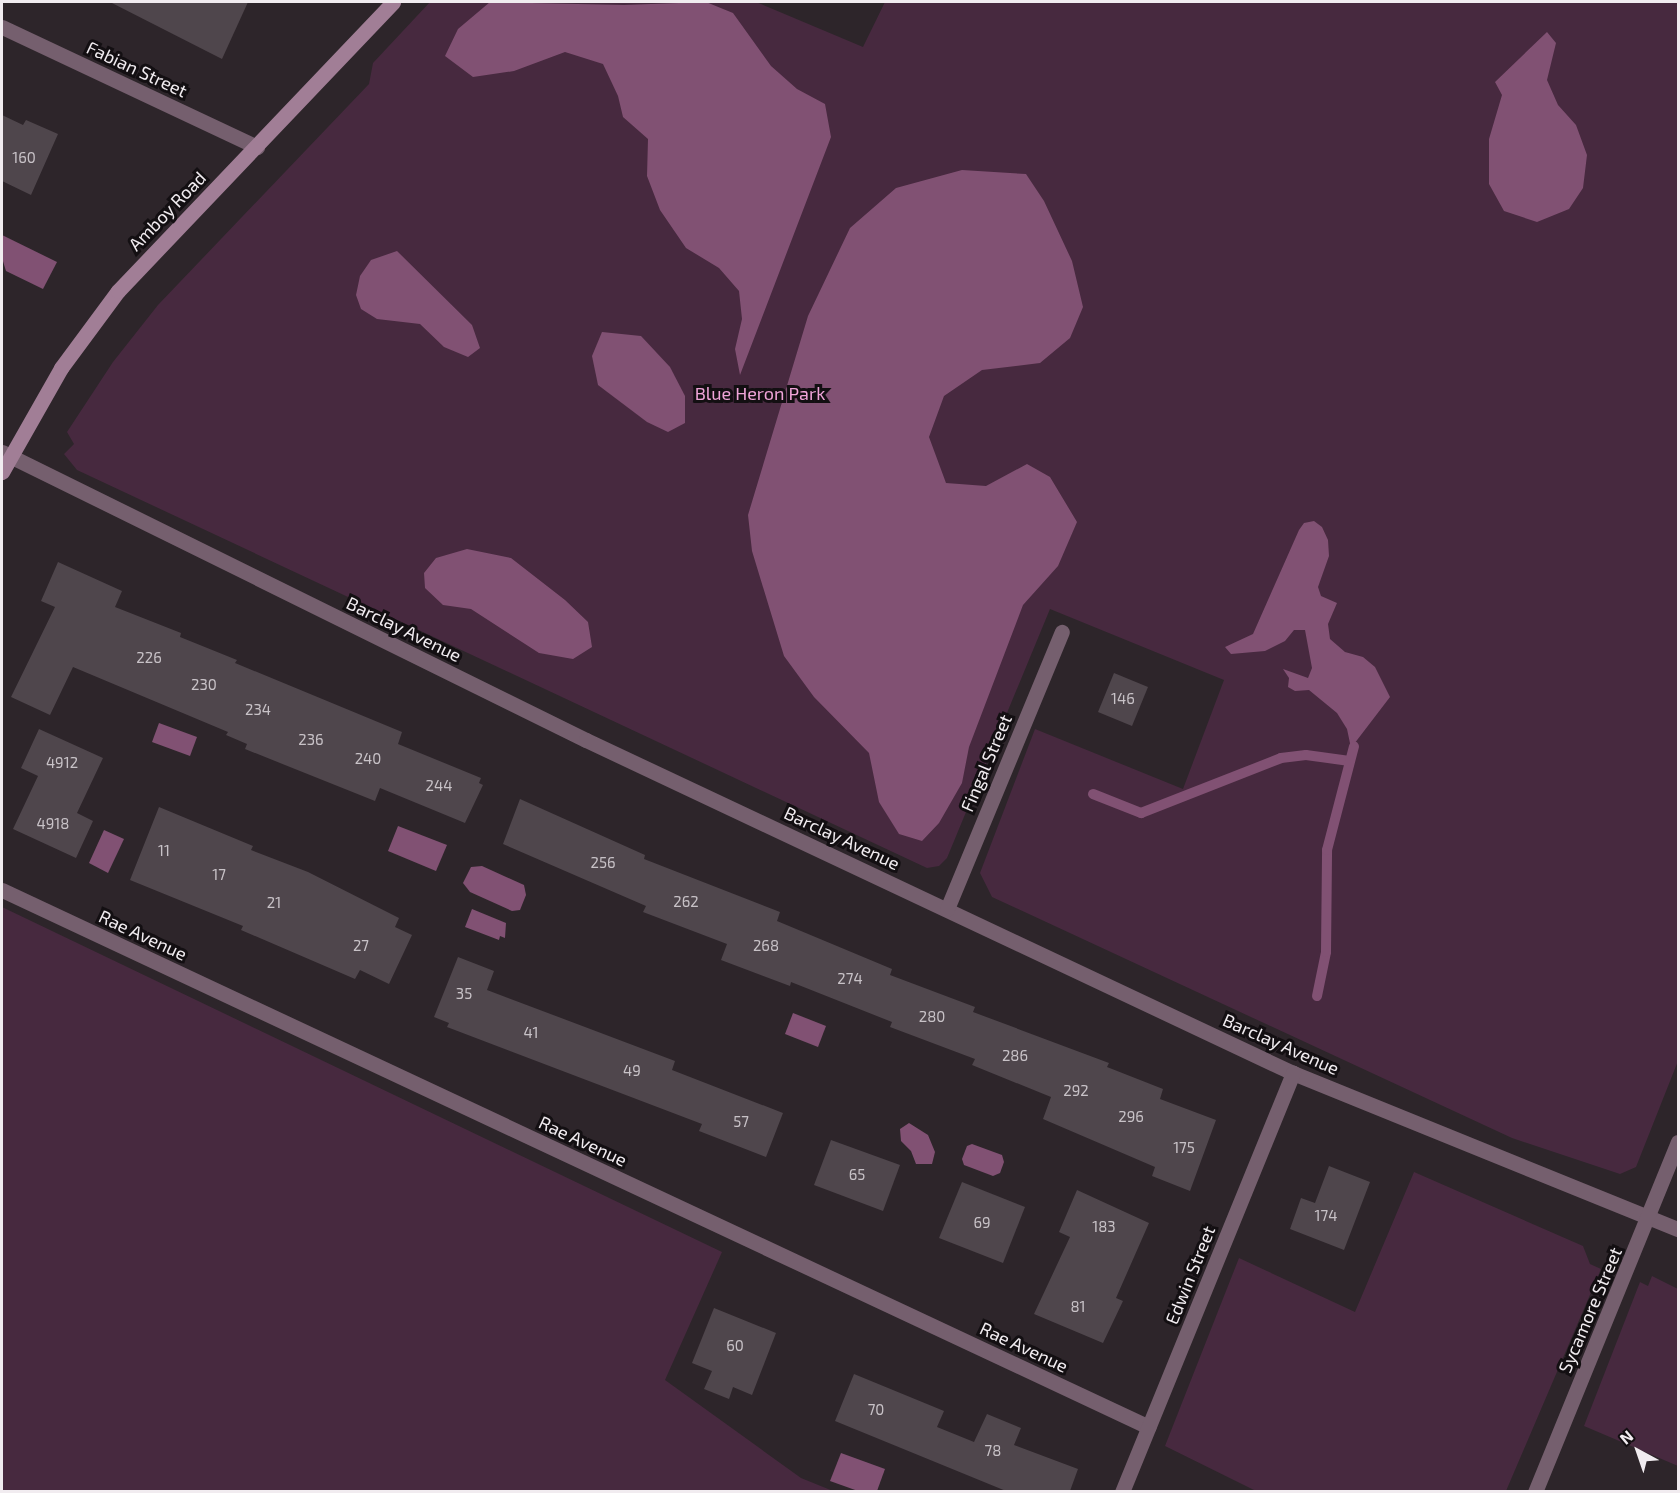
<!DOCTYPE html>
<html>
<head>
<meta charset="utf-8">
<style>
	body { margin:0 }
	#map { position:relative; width:1680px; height:1493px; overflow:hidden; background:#2d252a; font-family:"Exo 2",sans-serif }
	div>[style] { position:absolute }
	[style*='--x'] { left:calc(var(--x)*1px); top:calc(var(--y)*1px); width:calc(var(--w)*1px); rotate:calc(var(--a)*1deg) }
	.green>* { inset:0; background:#47293f }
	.water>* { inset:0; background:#815173 }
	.stream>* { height:10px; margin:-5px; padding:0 5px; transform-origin:5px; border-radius:5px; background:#815173 }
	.building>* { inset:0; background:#4f464c }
	.minor>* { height:15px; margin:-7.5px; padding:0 7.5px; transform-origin:7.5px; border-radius:7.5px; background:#755f6e }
	.secondary>* { height:15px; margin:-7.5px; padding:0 7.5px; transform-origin:7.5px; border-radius:7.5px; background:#a17e96 }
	span { translate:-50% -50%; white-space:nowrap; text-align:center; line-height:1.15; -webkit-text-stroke:6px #130f12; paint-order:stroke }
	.number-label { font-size:15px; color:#c8c2c7 }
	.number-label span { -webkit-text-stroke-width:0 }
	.street-label { font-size:18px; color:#f1ecf0 }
	.park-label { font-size:18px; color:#efa4d8 }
	.frame { position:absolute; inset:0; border:3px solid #f1ecf0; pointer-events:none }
	.north { position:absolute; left:1608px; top:1421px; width:60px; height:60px; -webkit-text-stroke:4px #130f12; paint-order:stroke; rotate:320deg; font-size:16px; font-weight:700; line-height:24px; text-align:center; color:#f1ecf0 }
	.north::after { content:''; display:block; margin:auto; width:21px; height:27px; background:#f1ecf0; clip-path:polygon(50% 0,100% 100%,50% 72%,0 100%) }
</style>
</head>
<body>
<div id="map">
	<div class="green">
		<div style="clip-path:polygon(430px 2px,756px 2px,863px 47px,885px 2px,1678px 2px,1678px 1061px,1636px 1167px,1620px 1174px,1512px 1138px,992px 897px,980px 873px,1035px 729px,1183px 789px,1224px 680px,1050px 609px,947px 858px,939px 866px,927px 868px,77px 470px,64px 454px,74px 444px,67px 432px,113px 362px,158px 305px,369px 84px,373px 63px)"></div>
		<div style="clip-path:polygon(2px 907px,722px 1252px,665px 1380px,801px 1478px,833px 1491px,2px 1491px)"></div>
		<div style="clip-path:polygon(1414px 1172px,1583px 1246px,1590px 1264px,1601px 1269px,1506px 1491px,1256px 1491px,1165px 1446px,1239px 1258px,1355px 1312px)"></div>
		<div style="clip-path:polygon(1652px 1276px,1678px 1289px,1678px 1466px,1584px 1426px,1640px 1282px,1648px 1286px)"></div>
	</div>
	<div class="water">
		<div style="clip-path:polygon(490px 2px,624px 5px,706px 2px,733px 13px,771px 66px,797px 89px,825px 104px,831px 137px,740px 375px,735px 349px,742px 319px,739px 291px,719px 268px,686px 248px,660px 210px,647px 176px,648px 139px,623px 117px,618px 96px,603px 64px,565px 52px,514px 71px,473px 77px,445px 56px,458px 29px)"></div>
		<div style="clip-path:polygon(1547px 32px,1556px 43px,1547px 80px,1558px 105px,1576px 125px,1587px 155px,1583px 188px,1569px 209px,1537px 222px,1504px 211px,1489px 184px,1489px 139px,1502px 95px,1495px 82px)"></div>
		<div style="clip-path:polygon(962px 170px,1026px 174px,1044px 201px,1072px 261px,1083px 307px,1070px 338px,1040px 363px,982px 370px,944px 396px,929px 437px,946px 483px,986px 486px,1027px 464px,1050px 477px,1077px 522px,1058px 566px,1023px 605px,969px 747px,962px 783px,939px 823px,922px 841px,899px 834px,879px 802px,869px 753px,814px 697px,784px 656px,752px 551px,748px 515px,808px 316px,850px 228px,896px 188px)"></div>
		<div style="clip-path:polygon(2px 235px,57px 262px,43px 289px,6px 271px,2px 258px)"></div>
		<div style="clip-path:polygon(397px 251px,472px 325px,480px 348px,468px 357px,444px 347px,420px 324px,377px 319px,361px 309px,356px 295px,360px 276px,371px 260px)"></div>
		<div style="clip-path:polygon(602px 332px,641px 336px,670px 367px,685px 396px,685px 423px,668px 432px,647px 422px,598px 385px,592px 356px)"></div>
		<div style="clip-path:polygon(1314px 521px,1322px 527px,1328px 540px,1329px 556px,1318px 587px,1321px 596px,1337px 603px,1328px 624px,1330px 639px,1345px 652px,1363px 657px,1375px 667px,1390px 697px,1351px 748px,1347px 729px,1337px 713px,1309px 690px,1295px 691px,1288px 687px,1289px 678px,1283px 669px,1308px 678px,1312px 668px,1305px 630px,1294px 630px,1285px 641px,1265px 651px,1231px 654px,1225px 647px,1253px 634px,1299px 530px,1304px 523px)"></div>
		<div style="clip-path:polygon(467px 549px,511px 558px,565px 600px,588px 622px,592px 647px,573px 659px,539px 653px,471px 609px,443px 605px,425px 588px,424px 573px,436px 558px)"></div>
		<div style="clip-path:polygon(159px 723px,197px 737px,190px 756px,152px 742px)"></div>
		<div style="clip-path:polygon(398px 826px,447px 845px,436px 871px,388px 851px)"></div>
		<div style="clip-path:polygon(104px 830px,124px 839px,108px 873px,89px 863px)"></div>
		<div style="clip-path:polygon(482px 866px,524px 885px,526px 895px,520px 910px,512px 911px,470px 892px,463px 883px,471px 867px)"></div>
		<div style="clip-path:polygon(472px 909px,506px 923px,505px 938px,500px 936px,499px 940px,465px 927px)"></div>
		<div style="clip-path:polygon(793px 1013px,826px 1026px,818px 1047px,785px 1034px)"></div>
		<div style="clip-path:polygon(909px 1123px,928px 1135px,935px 1152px,932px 1164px,916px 1164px,911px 1151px,901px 1141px,900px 1129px)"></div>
		<div style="clip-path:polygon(972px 1144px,1002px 1155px,1004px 1162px,1000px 1173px,993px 1176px,964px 1165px,962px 1159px,967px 1146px)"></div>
		<div style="clip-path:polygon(841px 1453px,885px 1469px,877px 1491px,858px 1491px,830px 1481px)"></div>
	</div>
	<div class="stream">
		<div style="--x:1093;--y:794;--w:52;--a:21.6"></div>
		<div style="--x:1141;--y:813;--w:150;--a:-21.4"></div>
		<div style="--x:1281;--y:758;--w:25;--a:-7"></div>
		<div style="--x:1306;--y:755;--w:44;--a:7.8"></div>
		<div style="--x:1317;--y:996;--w:45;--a:-78.4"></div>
		<div style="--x:1326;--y:952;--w:102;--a:-89.4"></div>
		<div style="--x:1327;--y:850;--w:107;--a:-75.4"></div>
	</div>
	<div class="building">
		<div style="clip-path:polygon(110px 2px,248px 2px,222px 59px)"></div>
		<div style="clip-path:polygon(2px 115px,23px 125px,26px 120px,58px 134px,31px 195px,2px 181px)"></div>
		<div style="clip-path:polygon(58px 562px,122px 591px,115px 607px,181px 633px,180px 637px,237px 660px,235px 663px,402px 732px,398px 744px,481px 778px,479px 783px,483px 785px,465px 823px,380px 788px,375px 801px,245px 749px,247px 744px,226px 735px,228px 732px,73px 667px,50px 715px,11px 697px,55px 607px,41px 601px)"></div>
		<div style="clip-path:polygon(1114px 673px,1148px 687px,1132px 726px,1098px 712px)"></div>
		<div style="clip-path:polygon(39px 729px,103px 758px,77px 813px,93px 821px,76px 858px,13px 829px,38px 776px,21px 768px)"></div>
		<div style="clip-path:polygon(520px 799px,645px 855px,644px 859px,780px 912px,777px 921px,892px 969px,890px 975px,975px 1007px,973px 1012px,1109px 1063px,1107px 1067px,1163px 1089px,1160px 1099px,1216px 1120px,1190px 1191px,1152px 1176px,1155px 1167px,1043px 1119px,1051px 1097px,972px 1065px,975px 1059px,890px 1027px,892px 1022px,791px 982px,790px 986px,721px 960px,727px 944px,643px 912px,646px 906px,503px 844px)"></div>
		<div style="clip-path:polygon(159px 807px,253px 846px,251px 850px,308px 872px,399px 918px,395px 927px,412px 935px,389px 984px,360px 970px,355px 979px,241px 930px,243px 926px,130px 880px)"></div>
		<div style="clip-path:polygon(458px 957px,494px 971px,487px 990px,675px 1061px,672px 1070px,783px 1113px,766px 1157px,699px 1131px,702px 1124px,447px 1027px,449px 1023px,434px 1017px)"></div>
		<div style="clip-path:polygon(831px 1140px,900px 1165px,883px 1211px,814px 1185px)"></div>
		<div style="clip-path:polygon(1329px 1166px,1370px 1182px,1344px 1250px,1290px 1229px,1301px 1198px,1315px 1203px)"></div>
		<div style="clip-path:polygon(962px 1182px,1025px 1207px,1003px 1263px,939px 1238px)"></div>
		<div style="clip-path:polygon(1077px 1190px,1149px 1223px,1116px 1298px,1123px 1301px,1103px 1343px,1034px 1314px,1070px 1237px,1059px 1232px)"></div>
		<div style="clip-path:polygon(714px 1308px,776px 1333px,752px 1395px,733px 1387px,729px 1399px,704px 1389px,712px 1371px,692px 1363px)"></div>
		<div style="clip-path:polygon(854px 1374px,944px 1411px,937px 1427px,974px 1442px,987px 1414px,1021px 1428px,1014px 1445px,1078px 1469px,1070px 1491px,1006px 1491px,835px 1421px)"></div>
	</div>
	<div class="minor">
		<div style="--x:2;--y:27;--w:282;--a:25.2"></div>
		<div style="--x:2;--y:452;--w:651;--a:26.25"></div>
		<div style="--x:586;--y:740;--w:781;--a:25.22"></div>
		<div style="--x:1293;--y:1073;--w:415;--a:22.1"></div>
		<div style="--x:2;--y:890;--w:1266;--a:25.09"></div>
		<div style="--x:947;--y:909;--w:300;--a:-67.5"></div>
		<div style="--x:1122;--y:1492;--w:453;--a:-67.8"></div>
		<div style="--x:1535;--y:1492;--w:378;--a:-67.8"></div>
	</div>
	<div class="secondary">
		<div style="--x:2;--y:472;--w:120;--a:-60.4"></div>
		<div style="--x:61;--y:368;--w:96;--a:-53.5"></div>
		<div style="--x:118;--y:291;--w:399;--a:-46.4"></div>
	</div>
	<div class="number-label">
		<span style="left:24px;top:158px">160</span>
		<span style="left:149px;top:658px">226</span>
		<span style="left:204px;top:685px">230</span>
		<span style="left:1123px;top:699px">146</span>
		<span style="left:258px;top:710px">234</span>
		<span style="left:311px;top:740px">236</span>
		<span style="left:368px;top:759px">240</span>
		<span style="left:62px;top:763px">4912</span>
		<span style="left:439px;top:786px">244</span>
		<span style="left:53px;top:824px">4918</span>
		<span style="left:164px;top:851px">11</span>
		<span style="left:603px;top:863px">256</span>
		<span style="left:219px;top:875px">17</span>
		<span style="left:686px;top:902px">262</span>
		<span style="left:274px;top:903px">21</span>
		<span style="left:361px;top:946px">27</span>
		<span style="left:766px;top:946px">268</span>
		<span style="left:850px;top:979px">274</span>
		<span style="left:464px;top:994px">35</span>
		<span style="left:932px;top:1017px">280</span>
		<span style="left:531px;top:1033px">41</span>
		<span style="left:1015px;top:1056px">286</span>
		<span style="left:632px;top:1071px">49</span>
		<span style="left:1076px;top:1091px">292</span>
		<span style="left:1131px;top:1117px">296</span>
		<span style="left:741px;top:1122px">57</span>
		<span style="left:1184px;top:1148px">175</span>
		<span style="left:857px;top:1175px">65</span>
		<span style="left:1326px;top:1216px">174</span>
		<span style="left:982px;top:1223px">69</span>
		<span style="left:1104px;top:1227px">183</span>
		<span style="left:1078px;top:1307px">81</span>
		<span style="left:735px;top:1346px">60</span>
		<span style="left:876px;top:1410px">70</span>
		<span style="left:993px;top:1451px">78</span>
	</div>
	<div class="street-label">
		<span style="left:137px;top:69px;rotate:25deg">Fabian Street</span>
		<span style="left:167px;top:211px;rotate:-46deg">Amboy Road</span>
		<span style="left:404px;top:629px;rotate:26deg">Barclay Avenue</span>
		<span style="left:986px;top:763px;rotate:-67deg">Fingal Street</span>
		<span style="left:842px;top:838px;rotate:25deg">Barclay Avenue</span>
		<span style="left:143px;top:935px;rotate:25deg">Rae Avenue</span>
		<span style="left:1281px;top:1044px;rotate:24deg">Barclay Avenue</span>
		<span style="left:583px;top:1141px;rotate:25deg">Rae Avenue</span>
		<span style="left:1190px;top:1275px;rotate:-68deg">Edwin Street</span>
		<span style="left:1590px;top:1310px;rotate:-67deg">Sycamore Street</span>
		<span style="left:1024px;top:1347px;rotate:25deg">Rae Avenue</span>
	</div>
	<div class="park-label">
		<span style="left:760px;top:393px">Blue Heron Park</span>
	</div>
	<div class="frame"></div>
	<div class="north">N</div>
</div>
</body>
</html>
